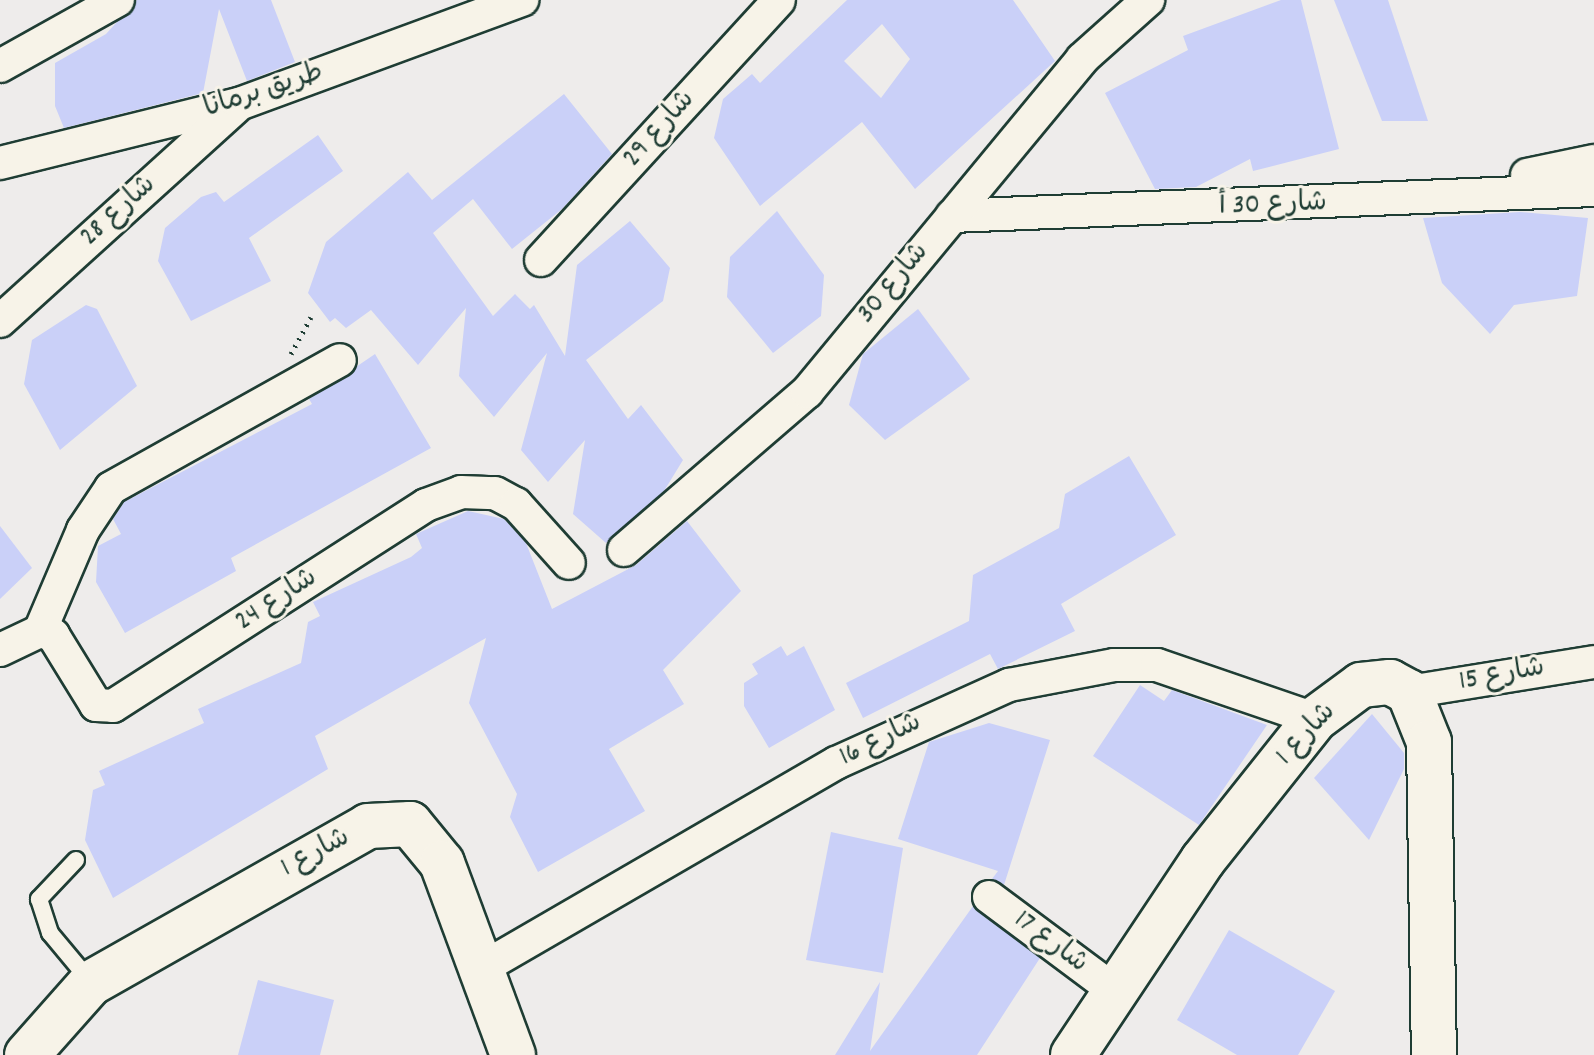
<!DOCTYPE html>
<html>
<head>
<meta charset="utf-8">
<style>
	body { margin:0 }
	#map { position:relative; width:1594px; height:1055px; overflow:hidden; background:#eeeceb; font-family:Dekko,"Playpen Sans Arabic",sans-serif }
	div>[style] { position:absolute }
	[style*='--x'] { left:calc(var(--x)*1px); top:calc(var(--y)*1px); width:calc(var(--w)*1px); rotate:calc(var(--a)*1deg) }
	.building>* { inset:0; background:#cad0f8 }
	.path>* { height:5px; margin-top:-2.5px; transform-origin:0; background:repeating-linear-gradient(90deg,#1f3d34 0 2px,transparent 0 8px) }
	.roads { filter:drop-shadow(2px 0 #1f3d34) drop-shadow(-2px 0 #1f3d34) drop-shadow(0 2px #1f3d34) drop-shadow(0 -2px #1f3d34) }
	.lane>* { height:16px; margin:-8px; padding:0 8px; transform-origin:8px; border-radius:8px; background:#f7f3e8 }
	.street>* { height:32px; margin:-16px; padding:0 16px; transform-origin:16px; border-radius:16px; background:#f7f3e8 }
	.secondary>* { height:44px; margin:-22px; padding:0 22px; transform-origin:22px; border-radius:22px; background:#f7f3e8 }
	span { translate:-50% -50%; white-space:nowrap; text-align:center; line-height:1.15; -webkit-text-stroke:6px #f7f3e8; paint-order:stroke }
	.street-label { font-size:28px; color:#1f3d34 }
</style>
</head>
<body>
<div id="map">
	<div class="building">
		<div style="clip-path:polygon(137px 0,271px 0,295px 62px,247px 81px,219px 9px,203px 93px,64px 128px,55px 106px,55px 63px,106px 34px)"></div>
		<div style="clip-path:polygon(evenodd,847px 0,1013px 0,1055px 61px,915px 189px,862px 122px,760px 206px,714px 138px,723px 99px,752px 74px,760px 83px,847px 0,882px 24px,910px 59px,881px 98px,844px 61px,882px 24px)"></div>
		<div style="clip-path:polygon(1281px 0,1301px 0,1339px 149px,1253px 171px,1250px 159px,1196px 187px,1155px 189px,1105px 93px,1188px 50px,1183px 36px)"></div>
		<div style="clip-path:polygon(1334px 0,1388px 0,1428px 121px,1382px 121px)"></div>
		<div style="clip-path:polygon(564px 94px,612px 154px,562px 209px,512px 249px,473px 199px,433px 233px,493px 316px,515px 294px,530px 309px,534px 305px,565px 356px,577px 265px,630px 221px,670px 268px,663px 301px,586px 360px,628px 419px,641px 405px,683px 460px,664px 491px,606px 543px,573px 514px,585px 440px,548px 482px,521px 450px,547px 353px,494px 417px,459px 376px,466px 308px,418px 365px,371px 310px,346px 328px,335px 318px,330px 322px,308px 293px,326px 242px,408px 172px,432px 200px)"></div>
		<div style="clip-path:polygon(318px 135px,343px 171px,249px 238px,271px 281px,191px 321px,158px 261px,165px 228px,201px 197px,216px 192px,224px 202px)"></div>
		<div style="clip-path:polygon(777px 211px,824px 275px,821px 316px,773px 353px,727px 297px,730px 257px)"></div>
		<div style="clip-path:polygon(1520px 212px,1588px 218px,1577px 296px,1514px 305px,1490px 334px,1442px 283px,1423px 218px)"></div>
		<div style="clip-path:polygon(86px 305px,97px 309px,137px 386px,60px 450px,24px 384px,32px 340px)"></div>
		<div style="clip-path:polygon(918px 309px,970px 379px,885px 440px,849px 405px,863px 354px)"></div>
		<div style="clip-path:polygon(375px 354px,431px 448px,231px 558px,236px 571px,125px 633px,96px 582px,98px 546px,121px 534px,113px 519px,124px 502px,312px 404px,309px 399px)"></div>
		<div style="clip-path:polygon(1129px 456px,1176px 535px,1061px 604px,1075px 631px,998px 669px,990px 654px,863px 718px,846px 683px,969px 621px,973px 575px,1059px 528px,1065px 494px)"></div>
		<div style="clip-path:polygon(468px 511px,504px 519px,526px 543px,552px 609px,636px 565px,687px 521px,741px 591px,663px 670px,684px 704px,609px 749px,645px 811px,538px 872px,510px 817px,517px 794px,469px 703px,486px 638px,315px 736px,328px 769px,113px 898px,85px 840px,93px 790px,105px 785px,99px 771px,204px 723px,198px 709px,301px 663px,308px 622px,320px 616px,313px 602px,411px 557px,422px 548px,416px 534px)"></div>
		<div style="clip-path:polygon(0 526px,32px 568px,0 599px)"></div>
		<div style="clip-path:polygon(781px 646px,787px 656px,804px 646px,835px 710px,769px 748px,744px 706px,744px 683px,758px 674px,752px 664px)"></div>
		<div style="clip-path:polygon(1140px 685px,1164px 701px,1172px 690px,1267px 725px,1199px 825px,1093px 756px)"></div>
		<div style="clip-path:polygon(1372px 714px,1404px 753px,1404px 769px,1369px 840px,1314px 778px)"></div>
		<div style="clip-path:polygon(989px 723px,1050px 740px,1004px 885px,992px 879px,998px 871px,898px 839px,929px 742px)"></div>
		<div style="clip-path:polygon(831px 832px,903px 848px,883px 973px,806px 960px)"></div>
		<div style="clip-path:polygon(973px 906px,1040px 958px,977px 1055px,835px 1055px,880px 982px,870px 1051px)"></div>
		<div style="clip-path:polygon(1229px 930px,1335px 991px,1298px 1055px,1237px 1055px,1177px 1020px)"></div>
		<div style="clip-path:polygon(258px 980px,334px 1000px,320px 1055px,238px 1055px)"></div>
	</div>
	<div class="path">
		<div style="--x:291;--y:354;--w:42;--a:-61.6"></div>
	</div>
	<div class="roads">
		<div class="lane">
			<div style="--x:76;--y:860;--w:54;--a:133.5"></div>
			<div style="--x:39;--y:899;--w:36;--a:72"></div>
			<div style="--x:50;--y:933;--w:62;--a:50.2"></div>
		</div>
		<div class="street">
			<div style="--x:0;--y:66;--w:135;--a:-29.2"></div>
			<div style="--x:0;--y:163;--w:246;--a:-13.9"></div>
			<div style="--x:239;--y:104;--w:302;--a:-20.2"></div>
			<div style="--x:1527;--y:175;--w:68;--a:-11.8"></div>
			<div style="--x:952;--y:216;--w:643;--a:-2.32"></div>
			<div style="--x:541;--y:260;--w:352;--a:-47.5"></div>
			<div style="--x:0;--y:321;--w:317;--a:-42.2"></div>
			<div style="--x:624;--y:550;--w:242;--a:-40.8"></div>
			<div style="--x:807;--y:392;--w:432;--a:-50.4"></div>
			<div style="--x:1082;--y:59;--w:89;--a:-41.8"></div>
			<div style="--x:40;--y:631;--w:110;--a:-66.9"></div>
			<div style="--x:83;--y:530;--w:50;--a:-56.3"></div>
			<div style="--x:111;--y:488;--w:262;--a:-29.2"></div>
			<div style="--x:0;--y:650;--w:44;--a:-25.4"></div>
			<div style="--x:40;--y:631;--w:14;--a:17"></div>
			<div style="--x:53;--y:635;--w:82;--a:58.4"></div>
			<div style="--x:96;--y:705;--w:17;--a:3"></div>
			<div style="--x:113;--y:706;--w:372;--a:-32.7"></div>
			<div style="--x:426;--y:505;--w:37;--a:-20"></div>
			<div style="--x:461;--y:492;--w:34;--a:2"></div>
			<div style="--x:495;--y:493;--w:24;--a:28"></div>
			<div style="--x:516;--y:504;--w:79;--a:48.1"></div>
			<div style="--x:1409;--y:692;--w:187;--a:-9.2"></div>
			<div style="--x:989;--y:897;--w:152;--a:36.7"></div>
			<div style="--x:484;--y:967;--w:407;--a:-30.1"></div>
			<div style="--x:836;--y:763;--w:190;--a:-24.3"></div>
			<div style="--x:1009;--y:685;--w:107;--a:-10.8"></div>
			<div style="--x:1114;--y:665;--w:43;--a:0"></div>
			<div style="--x:1157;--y:665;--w:167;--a:18.9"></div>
		</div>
		<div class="secondary">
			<div style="--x:27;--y:1055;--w:96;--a:-48.4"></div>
			<div style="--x:91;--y:983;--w:318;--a:-29.5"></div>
			<div style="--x:368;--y:826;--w:42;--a:-2.7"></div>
			<div style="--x:410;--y:824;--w:50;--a:50.6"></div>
			<div style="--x:442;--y:863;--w:205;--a:69.7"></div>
			<div style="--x:1073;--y:1055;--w:234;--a:-56.3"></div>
			<div style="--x:1203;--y:860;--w:180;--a:-51.5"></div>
			<div style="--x:1315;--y:719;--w:57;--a:-36.5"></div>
			<div style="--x:1361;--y:685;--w:29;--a:-6"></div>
			<div style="--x:1390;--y:682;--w:21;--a:28"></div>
			<div style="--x:1409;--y:692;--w:54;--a:68.2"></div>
			<div style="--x:1429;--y:742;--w:313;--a:89.1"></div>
		</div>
	</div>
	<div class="street-label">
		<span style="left:264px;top:92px;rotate:-18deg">طريق برمانا</span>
		<span style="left:660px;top:130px;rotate:-48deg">شارع 29</span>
		<span style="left:1273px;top:206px;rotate:-2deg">شارع 30 أ</span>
		<span style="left:119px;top:212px;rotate:-42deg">شارع 28</span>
		<span style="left:894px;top:284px;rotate:-50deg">شارع 30</span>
		<span style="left:277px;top:601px;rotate:-33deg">شارع 24</span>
		<span style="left:1502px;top:676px;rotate:-10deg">شارع 15</span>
		<span style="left:1307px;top:735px;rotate:-47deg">شارع 1</span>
		<span style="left:881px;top:741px;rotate:-26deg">شارع 16</span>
		<span style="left:316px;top:854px;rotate:-28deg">شارع 1</span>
		<span style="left:1050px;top:943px;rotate:37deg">شارع 17</span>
	</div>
</div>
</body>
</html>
